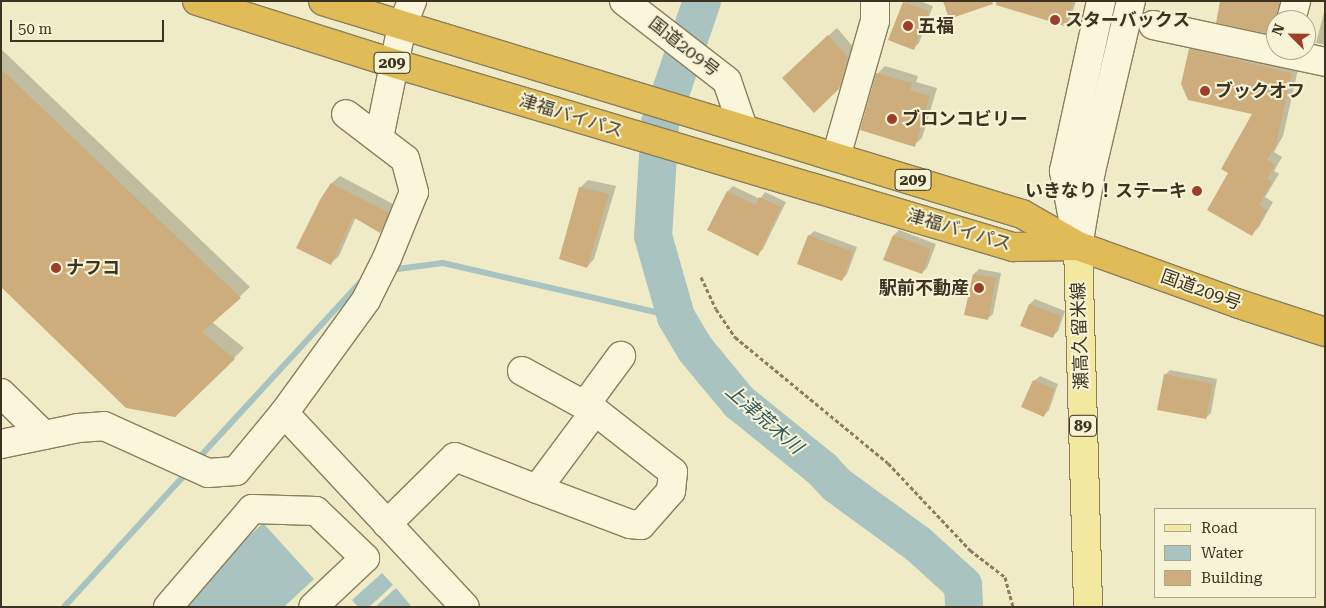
<!DOCTYPE html>
<html>
<head>
<meta charset="utf-8">
<style>
	body { margin:0 }
	#map { position:relative; width:1326px; height:608px; overflow:hidden; background:#efebc7; font-family:"Roboto Serif","Noto Sans JP",serif }
	div>[style] { position:absolute }
	[style*='--x'] { left:calc(var(--x)*1px); top:calc(var(--y)*1px); width:calc(var(--w)*1px); rotate:calc(var(--a)*1deg) }
	.water>* { inset:0; background:#a8c3c0 }
	.shadow>* { inset:0; background:#0003 }
	.stream>* { height:6px; margin:-3px; padding:0 3px; transform-origin:3px; border-radius:3px; background:#a8c3c0 }
	.river>* { height:38px; margin:-19px; padding:0 19px; transform-origin:19px; border-radius:19px; background:#a8c3c0 }
	.building>* { inset:0; background:#cead7d }
	.path>* { height:3px; margin-top:-1.5px; transform-origin:0; background:repeating-linear-gradient(90deg,#8c7e5c 0 4px,transparent 0 6.5px) }
	.roads { filter:drop-shadow(1px 0 #8c7e5c) drop-shadow(-1px 0 #8c7e5c) drop-shadow(0 1px #8c7e5c) drop-shadow(0 -1px #8c7e5c) }
	.minor>* { height:28px; margin:-14px; padding:0 14px; transform-origin:14px; border-radius:14px; background:#faf6db }
	.major>* { height:28px; margin:-14px; padding:0 14px; transform-origin:14px; border-radius:14px; background:#f2e89f }
	.highway>* { height:28px; margin:-14px; padding:0 14px; transform-origin:14px; border-radius:14px; background:#dfbc58 }
	.dots>* { width:14px; height:14px; translate:-50% -50%; box-sizing:border-box; border:2px solid #f7f3d7; border-radius:50% }
	span { translate:-50% -50%; white-space:nowrap; text-align:center; line-height:1.15; -webkit-text-stroke:4px #f7f3d7; paint-order:stroke }
	.shield-label span { padding:1px 4px; background:#f7f3d7; border:1px solid; border-radius:4px; -webkit-text-stroke-width:0 }
	.shield-label { font-size:16px; color:#3c3320; font-weight:700 }
	.poi-label { font-size:18px; color:#3c3320; font-weight:700 }
	.left { translate:0 -50%; text-align:left }
	.right { translate:-100% -50%; text-align:right }
	.street-label { font-size:18px; color:#3c3320 }
	.water-label { font-size:19px; color:#2f575c; font-style:italic }
	.frame { position:absolute; inset:0; border:2px solid #3c3320; pointer-events:none }
	.legend { position:absolute; left:1154px; top:508px; width:162px; height:90px; box-sizing:border-box; background:#f7f3d7; border:1px solid #aca68e; margin:0; padding:6px 9px; list-style:none; font-size:15px; color:#3c3320 }
	.legend li { display:flex; align-items:center; gap:10px; height:25px }
	.legend b { width:25px; border:1px solid #aca68e }
	.north { position:absolute; left:1266px; top:10px; width:50px; height:50px; box-sizing:border-box; background:#f7f3d7; border:1px solid #aca68e; border-radius:50%; rotate:293deg; font-size:14px; font-weight:700; line-height:20px; text-align:center; color:#3c3320 }
	.north::after { content:''; display:block; margin:auto; width:18px; height:22px; background:#9c3e2a; clip-path:polygon(50% 0,100% 100%,50% 72%,0 100%) }
	.scale { position:absolute; left:10px; top:20px; width:154px; height:22px; box-sizing:border-box; border:2px solid #3c3320; border-top:0; padding-left:6px; font-size:15px; line-height:18px; white-space:nowrap; color:#3c3320; -webkit-text-stroke:4px #f7f3d7; paint-order:stroke }
</style>
</head>
<body>
<div id="map">
	<div class="water">
		<div style="clip-path:polygon(263px 523px,314px 579px,284px 607px,187px 607px,181px 600px)"></div>
		<div style="clip-path:polygon(382px 573px,393px 585px,369px 607px,358px 607px,352px 600px)"></div>
		<div style="clip-path:polygon(396px 588px,412px 607px,375px 607px)"></div>
	</div>
	<div class="shadow">
		<div style="clip-path:polygon(905px 1px,920px 1px,933px 6px,919px 43px,914px 48px)"></div>
		<div style="clip-path:polygon(1027px 1px,1076px 1px,1070px 20px,1065px 25px)"></div>
		<div style="clip-path:polygon(1221px 1px,1285px 1px,1281px 20px,1276px 20px,1276px 30px,1273px 34px)"></div>
		<div style="clip-path:polygon(1325px 8px,1325px 45px,1316px 43px)"></div>
		<div style="clip-path:polygon(837px 28px,855px 49px,846px 80px,838px 89px,791px 70px)"></div>
		<div style="clip-path:polygon(1198px 42px,1299px 65px,1283px 136px,1274px 152px,1282px 157px,1274px 171px,1279px 174px,1265px 197px,1273px 202px,1259px 227px,1252px 234px,1229px 172px,1254px 114px,1190px 50px)"></div>
		<div style="clip-path:polygon(1px 49px,250px 287px,212px 322px,244px 348px,175px 416px,1px 285px)"></div>
		<div style="clip-path:polygon(885px 66px,918px 76px,916px 82px,937px 88px,922px 138px,914px 145px,861px 130px,878px 73px)"></div>
		<div style="clip-path:polygon(340px 176px,395px 205px,388px 224px,380px 232px,356px 217px,339px 256px,331px 263px,298px 247px,332px 183px)"></div>
		<div style="clip-path:polygon(588px 180px,616px 186px,594px 259px,587px 267px,580px 188px)"></div>
		<div style="clip-path:polygon(733px 186px,760px 199px,765px 192px,786px 202px,763px 249px,758px 254px,728px 191px)"></div>
		<div style="clip-path:polygon(899px 230px,936px 244px,927px 268px,922px 273px,894px 235px)"></div>
		<div style="clip-path:polygon(814px 231px,857px 247px,847px 274px,842px 280px,809px 236px)"></div>
		<div style="clip-path:polygon(979px 269px,1001px 273px,993px 314px,987px 319px,974px 274px)"></div>
		<div style="clip-path:polygon(1035px 299px,1065px 311px,1058px 331px,1053px 336px,1022px 325px,1030px 304px)"></div>
		<div style="clip-path:polygon(1170px 370px,1217px 379px,1211px 413px,1206px 418px,1165px 375px)"></div>
		<div style="clip-path:polygon(1040px 376px,1058px 384px,1049px 410px,1044px 415px,1034px 381px)"></div>
	</div>
	<div class="stream">
		<div style="--x:390;--y:270;--w:53;--a:-7.5"></div>
		<div style="--x:443;--y:263;--w:239;--a:13"></div>
		<div style="--x:196;--y:461;--w:250;--a:-47.4"></div>
		<div style="--x:64;--y:607;--w:184;--a:-47.6"></div>
	</div>
	<div class="river">
		<div style="--x:702;--y:1;--w:129;--a:109"></div>
		<div style="--x:660;--y:123;--w:113;--a:93.5"></div>
		<div style="--x:653;--y:236;--w:84;--a:74.1"></div>
		<div style="--x:676;--y:317;--w:37;--a:59"></div>
		<div style="--x:695;--y:349;--w:69;--a:50.3"></div>
		<div style="--x:739;--y:402;--w:107;--a:38.9"></div>
		<div style="--x:822;--y:469;--w:22;--a:47"></div>
		<div style="--x:837;--y:485;--w:100;--a:36.1"></div>
		<div style="--x:918;--y:544;--w:61;--a:42.3"></div>
		<div style="--x:963;--y:585;--w:22;--a:87"></div>
	</div>
	<div class="building">
		<div style="clip-path:polygon(943px 1px,992px 1px,993px 4px,949px 19px)"></div>
		<div style="clip-path:polygon(996px 1px,1073px 1px,1065px 26px,996px 5px)"></div>
		<div style="clip-path:polygon(1220px 1px,1280px 1px,1273px 35px,1216px 23px)"></div>
		<div style="clip-path:polygon(903px 2px,929px 11px,914px 50px,888px 40px)"></div>
		<div style="clip-path:polygon(828px 35px,848px 57px,839px 89px,814px 113px,782px 78px)"></div>
		<div style="clip-path:polygon(1189px 49px,1292px 73px,1276px 145px,1267px 160px,1275px 165px,1267px 179px,1272px 182px,1259px 205px,1267px 210px,1252px 236px,1207px 210px,1228px 173px,1221px 169px,1252px 114px,1188px 100px,1181px 84px)"></div>
		<div style="clip-path:polygon(1px 69px,241px 298px,202px 332px,235px 359px,175px 417px,126px 408px,1px 287px)"></div>
		<div style="clip-path:polygon(876px 73px,912px 83px,910px 90px,930px 96px,915px 147px,860px 130px)"></div>
		<div style="clip-path:polygon(331px 183px,389px 213px,380px 233px,353px 217px,331px 265px,296px 248px,321px 198px)"></div>
		<div style="clip-path:polygon(579px 187px,609px 194px,587px 268px,559px 259px)"></div>
		<div style="clip-path:polygon(727px 191px,756px 205px,759px 197px,781px 207px,758px 256px,707px 230px)"></div>
		<div style="clip-path:polygon(808px 235px,853px 252px,842px 281px,797px 264px)"></div>
		<div style="clip-path:polygon(893px 235px,931px 249px,922px 274px,883px 260px)"></div>
		<div style="clip-path:polygon(973px 274px,996px 278px,988px 320px,964px 315px)"></div>
		<div style="clip-path:polygon(1029px 304px,1061px 316px,1053px 338px,1020px 326px)"></div>
		<div style="clip-path:polygon(1164px 374px,1213px 384px,1206px 419px,1157px 410px)"></div>
		<div style="clip-path:polygon(1033px 380px,1054px 389px,1044px 417px,1021px 407px)"></div>
	</div>
	<div class="path">
		<div style="--x:701;--y:277;--w:35;--a:65"></div>
		<div style="--x:716;--y:309;--w:34;--a:56"></div>
		<div style="--x:735;--y:337;--w:198;--a:39.5"></div>
		<div style="--x:888;--y:463;--w:120;--a:46.7"></div>
		<div style="--x:970;--y:550;--w:44;--a:37.6"></div>
		<div style="--x:1005;--y:577;--w:31;--a:75"></div>
	</div>
	<div class="roads">
		<div class="minor">
			<div style="--x:624;--y:1;--w:130;--a:37.8"></div>
			<div style="--x:727;--y:81;--w:50;--a:71.2"></div>
			<div style="--x:1291;--y:20;--w:20;--a:-75"></div>
			<div style="--x:1153;--y:25;--w:176;--a:12.1"></div>
			<div style="--x:379;--y:138;--w:114;--a:-78.4"></div>
			<div style="--x:402;--y:26;--w:27;--a:-68"></div>
			<div style="--x:836;--y:157;--w:141;--a:-74"></div>
			<div style="--x:875;--y:21;--w:20;--a:-90"></div>
			<div style="--x:1075;--y:230;--w:60;--a:-100.6"></div>
			<div style="--x:1064;--y:171;--w:174;--a:-77.7"></div>
			<div style="--x:1078;--y:246;--w:76;--a:-80.2"></div>
			<div style="--x:1091;--y:171;--w:175;--a:-76.8"></div>
			<div style="--x:522;--y:371;--w:83;--a:28.7"></div>
			<div style="--x:1;--y:393;--w:60;--a:44.3"></div>
			<div style="--x:585;--y:405;--w:61;--a:-53.7"></div>
			<div style="--x:284;--y:413;--w:265;--a:47"></div>
			<div style="--x:1;--y:444;--w:79;--a:-11.7"></div>
			<div style="--x:78;--y:428;--w:26;--a:-4"></div>
			<div style="--x:104;--y:426;--w:114;--a:24.3"></div>
			<div style="--x:208;--y:473;--w:28;--a:-4"></div>
			<div style="--x:236;--y:471;--w:75;--a:-50.4"></div>
			<div style="--x:284;--y:413;--w:140;--a:-54"></div>
			<div style="--x:366;--y:300;--w:47;--a:-63.4"></div>
			<div style="--x:387;--y:258;--w:71;--a:-67.8"></div>
			<div style="--x:414;--y:192;--w:34;--a:-105"></div>
			<div style="--x:405;--y:159;--w:74;--a:-142.7"></div>
			<div style="--x:387;--y:524;--w:95;--a:-44.6"></div>
			<div style="--x:455;--y:457;--w:88;--a:21.3"></div>
			<div style="--x:537;--y:489;--w:99;--a:20.6"></div>
			<div style="--x:630;--y:524;--w:11;--a:5"></div>
			<div style="--x:641;--y:525;--w:45;--a:-48.6"></div>
			<div style="--x:671;--y:491;--w:19;--a:-84"></div>
			<div style="--x:673;--y:472;--w:99;--a:-142"></div>
			<div style="--x:595;--y:411;--w:97;--a:126.6"></div>
			<div style="--x:168;--y:607;--w:129;--a:-49.4"></div>
			<div style="--x:252;--y:509;--w:64;--a:1.8"></div>
			<div style="--x:316;--y:511;--w:68;--a:43.8"></div>
			<div style="--x:365;--y:558;--w:71;--a:136.7"></div>
		</div>
		<div class="major">
			<div style="--x:1078;--y:246;--w:361;--a:88.4"></div>
		</div>
		<div class="highway">
			<div style="--x:197;--y:1;--w:209;--a:17.6"></div>
			<div style="--x:396;--y:64;--w:644;--a:16.52"></div>
			<div style="--x:1013;--y:247;--w:65;--a:-0.9"></div>
			<div style="--x:323;--y:1;--w:731;--a:16.95"></div>
			<div style="--x:1022;--y:214;--w:64;--a:29.7"></div>
			<div style="--x:1078;--y:246;--w:171;--a:19.8"></div>
			<div style="--x:1239;--y:304;--w:90;--a:18"></div>
		</div>
	</div>
	<div class="dots">
		<div style="left:1055px;top:20px;background:#9c3e2a"></div>
		<div style="left:908px;top:26px;background:#9c3e2a"></div>
		<div style="left:1205px;top:91px;background:#9c3e2a"></div>
		<div style="left:892px;top:119px;background:#9c3e2a"></div>
		<div style="left:1197px;top:191px;background:#9c3e2a"></div>
		<div style="left:56px;top:268px;background:#9c3e2a"></div>
		<div style="left:979px;top:288px;background:#9c3e2a"></div>
	</div>
	<div class="shield-label">
		<span style="left:392px;top:63px">209</span>
		<span style="left:913px;top:180px">209</span>
		<span style="left:1083px;top:426px">89</span>
	</div>
	<div class="poi-label">
		<span class="left" style="left:1065px;top:20px">スターバックス</span>
		<span class="left" style="left:918px;top:26px">五福</span>
		<span class="left" style="left:1215px;top:91px">ブックオフ</span>
		<span class="left" style="left:902px;top:119px">ブロンコビリー</span>
		<span class="right" style="left:1187px;top:191px">いきなり！ステーキ</span>
		<span class="left" style="left:66px;top:268px">ナフコ</span>
		<span class="right" style="left:969px;top:288px">駅前不動産</span>
	</div>
	<div class="street-label">
		<span style="left:684px;top:47px;rotate:38deg">国道209号</span>
		<span style="left:571px;top:116px;rotate:17deg">津福バイパス</span>
		<span style="left:959px;top:230px;rotate:16deg">津福バイパス</span>
		<span style="left:1201px;top:290px;rotate:20deg">国道209号</span>
		<span style="left:1080px;top:336px;rotate:-92deg">瀬高久留米線</span>
	</div>
	<div class="water-label">
		<span style="left:764px;top:419px;rotate:41deg">上津荒木川</span>
	</div>
	<div class="frame"></div>
	<ul class="legend">
	<li><b style="height:6px;background:#f2e89f"></b>Road</li>
	<li><b style="height:14px;background:#a8c3c0"></b>Water</li>
	<li><b style="height:14px;background:#cead7d"></b>Building</li>
	</ul>
	<div class="north">N</div>
	<div class="scale">50 m</div>
</div>
</body>
</html>
